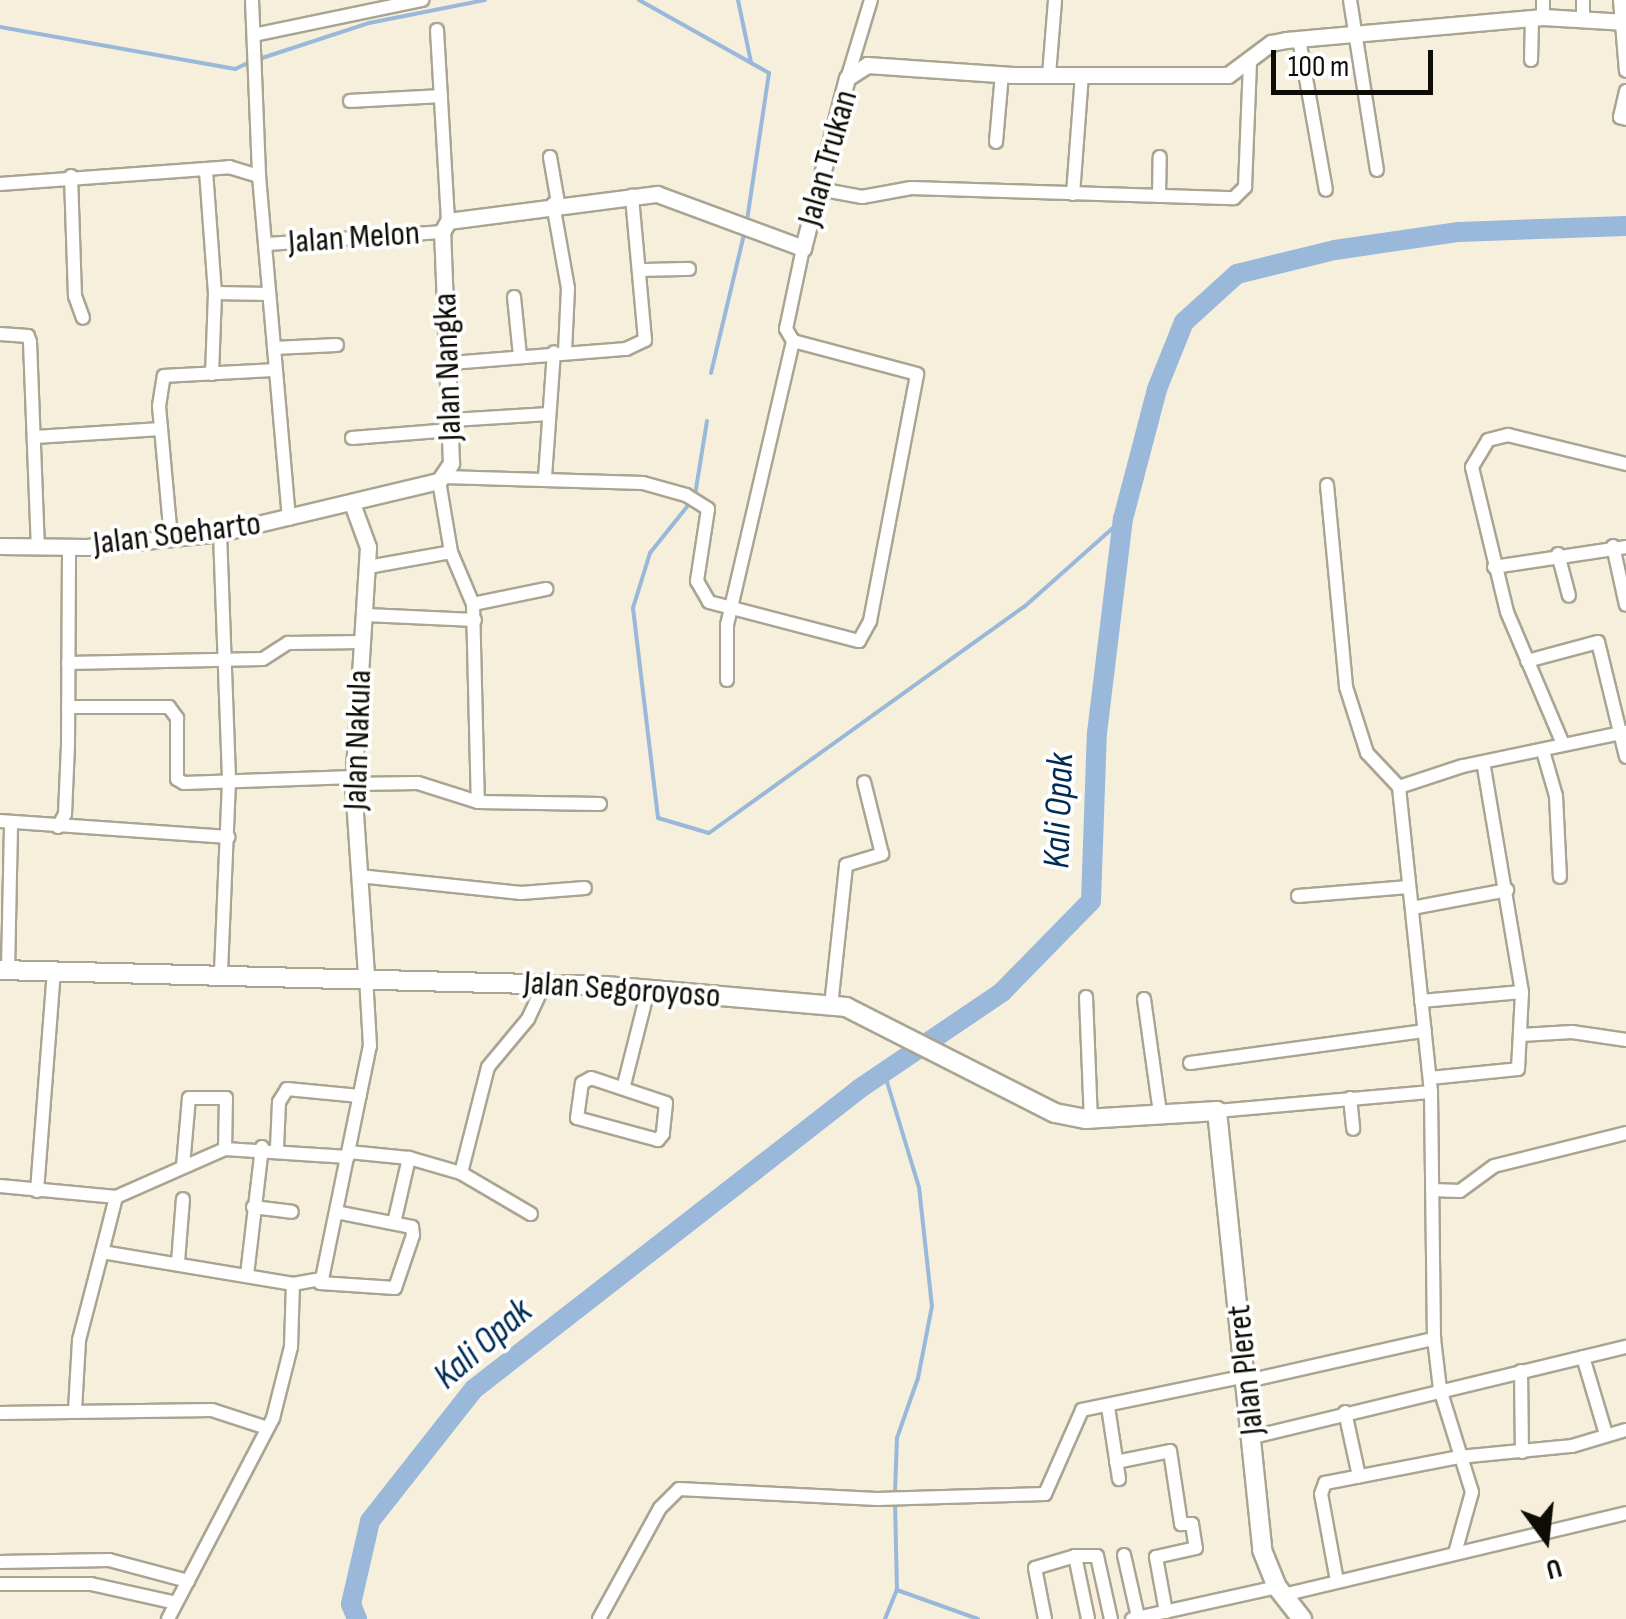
<!DOCTYPE html>
<html>
<head>
<meta charset="utf-8">
<style>
	body { margin:0 }
	#map { position:relative; width:1626px; height:1619px; overflow:hidden; background:#f5efdc; font-family:"Sofia Sans Condensed",sans-serif }
	div>[style] { position:absolute }
	[style*='--x'] { left:calc(var(--x)*1px); top:calc(var(--y)*1px); width:calc(var(--w)*1px); rotate:calc(var(--a)*1deg) }
	.stream>* { height:4px; margin:-2px; padding:0 2px; transform-origin:2px; border-radius:2px; background:#9ab8d9 }
	.river>* { height:20px; margin:-10px; padding:0 10px; transform-origin:10px; border-radius:10px; background:#9ab8d9 }
	.roads { filter:drop-shadow(2px 0 #aaa492) drop-shadow(-2px 0 #aaa492) drop-shadow(0 2px #aaa492) drop-shadow(0 -2px #aaa492) }
	.minor>* { height:12px; margin:-6px; padding:0 6px; transform-origin:6px; border-radius:6px; background:#fff }
	.tertiary>* { height:15px; margin:-7.5px; padding:0 7.5px; transform-origin:7.5px; border-radius:7.5px; background:#fff }
	.secondary>* { height:18px; margin:-9px; padding:0 9px; transform-origin:9px; border-radius:9px; background:#fff }
	span { translate:-50% -50%; white-space:nowrap; text-align:center; line-height:1.15; -webkit-text-stroke:8px #fff; paint-order:stroke }
	.street-label { font-size:35px; color:#0e0c06 }
	.water-label { font-size:38px; color:#002b54; font-style:italic }
	.north { position:absolute; left:1496px; top:1489px; width:100px; height:100px; -webkit-text-stroke:8px #fff; paint-order:stroke; rotate:165deg; font-size:28px; font-weight:700; line-height:40px; text-align:center; color:#0e0c06 }
	.north::after { content:''; display:block; margin:auto; width:35px; height:45px; background:#0e0c06; clip-path:polygon(50% 0,100% 100%,50% 72%,0 100%) }
	.scale { position:absolute; left:1271px; top:50px; width:162px; height:45px; box-sizing:border-box; border:5px solid #0e0c06; border-top:0; padding-left:12px; font-size:30px; line-height:35px; white-space:nowrap; color:#0e0c06; -webkit-text-stroke:8px #fff; paint-order:stroke }
</style>
</head>
<body>
<div id="map">
	<div class="stream">
		<div style="--x:639;--y:0;--w:149;--a:29.3"></div>
		<div style="--x:769;--y:73;--w:150;--a:98.5"></div>
		<div style="--x:738;--y:0;--w:63;--a:78.2"></div>
		<div style="--x:0;--y:27;--w:239;--a:10.1"></div>
		<div style="--x:235;--y:69;--w:17;--a:-25"></div>
		<div style="--x:259;--y:59;--w:116;--a:-18.1"></div>
		<div style="--x:369;--y:23;--w:118;--a:-11.2"></div>
		<div style="--x:711;--y:373;--w:147;--a:-76.6"></div>
		<div style="--x:695;--y:495;--w:75;--a:-80.8"></div>
		<div style="--x:690;--y:503;--w:64;--a:128.7"></div>
		<div style="--x:650;--y:553;--w:58;--a:107.2"></div>
		<div style="--x:633;--y:608;--w:211;--a:83.2"></div>
		<div style="--x:658;--y:818;--w:53;--a:16.4"></div>
		<div style="--x:709;--y:833;--w:388;--a:-35.7"></div>
		<div style="--x:1024;--y:607;--w:132;--a:-41.6"></div>
		<div style="--x:884;--y:1072;--w:120;--a:73.1"></div>
		<div style="--x:919;--y:1187;--w:120;--a:83.8"></div>
		<div style="--x:932;--y:1306;--w:73;--a:101"></div>
		<div style="--x:918;--y:1378;--w:64;--a:109.3"></div>
		<div style="--x:897;--y:1438;--w:55;--a:92.1"></div>
		<div style="--x:897;--y:1590;--w:86;--a:19.7"></div>
		<div style="--x:885;--y:1619;--w:31;--a:-68"></div>
		<div style="--x:897;--y:1590;--w:88;--a:-91.3"></div>
	</div>
	<div class="river">
		<div style="--x:357;--y:1619;--w:16;--a:-112"></div>
		<div style="--x:351;--y:1604;--w:85;--a:-77.1"></div>
		<div style="--x:370;--y:1521;--w:168;--a:-51.8"></div>
		<div style="--x:474;--y:1389;--w:488;--a:-37.9"></div>
		<div style="--x:859;--y:1089;--w:173;--a:-34.1"></div>
		<div style="--x:1002;--y:992;--w:127;--a:-45.6"></div>
		<div style="--x:1091;--y:901;--w:168;--a:-88"></div>
		<div style="--x:1097;--y:733;--w:216;--a:-83.1"></div>
		<div style="--x:1123;--y:519;--w:134;--a:-75.3"></div>
		<div style="--x:1157;--y:389;--w:72;--a:-68.1"></div>
		<div style="--x:1184;--y:322;--w:72;--a:-42.2"></div>
		<div style="--x:1237;--y:274;--w:101;--a:-13.8"></div>
		<div style="--x:1335;--y:250;--w:125;--a:-8.3"></div>
		<div style="--x:1459;--y:232;--w:167;--a:-2.1"></div>
	</div>
	<div class="roads">
		<div class="minor">
			<div style="--x:252;--y:0;--w:176;--a:87.7"></div>
			<div style="--x:1350;--y:0;--w:172;--a:81"></div>
			<div style="--x:1543;--y:0;--w:17;--a:90"></div>
			<div style="--x:1620;--y:0;--w:71;--a:85.2"></div>
			<div style="--x:1583;--y:17;--w:17;--a:-90"></div>
			<div style="--x:437;--y:30;--w:191;--a:86.7"></div>
			<div style="--x:254;--y:35;--w:172;--a:-11.8"></div>
			<div style="--x:1299;--y:39;--w:153;--a:79.9"></div>
			<div style="--x:1531;--y:60;--w:42;--a:-88.6"></div>
			<div style="--x:1049;--y:75;--w:75;--a:-85.4"></div>
			<div style="--x:848;--y:76;--w:79;--a:-73.2"></div>
			<div style="--x:1626;--y:91;--w:27;--a:103"></div>
			<div style="--x:1620;--y:117;--w:6;--a:18"></div>
			<div style="--x:350;--y:101;--w:91;--a:-3.1"></div>
			<div style="--x:996;--y:142;--w:68;--a:-85"></div>
			<div style="--x:550;--y:157;--w:47;--a:80.1"></div>
			<div style="--x:206;--y:171;--w:122;--a:85.8"></div>
			<div style="--x:215;--y:293;--w:81;--a:92.1"></div>
			<div style="--x:71;--y:176;--w:120;--a:88.1"></div>
			<div style="--x:75;--y:296;--w:23;--a:70"></div>
			<div style="--x:0;--y:184;--w:230;--a:-4.2"></div>
			<div style="--x:229;--y:167;--w:31;--a:17"></div>
			<div style="--x:259;--y:176;--w:344;--a:85"></div>
			<div style="--x:819;--y:189;--w:44;--a:10.5"></div>
			<div style="--x:862;--y:197;--w:50;--a:-10.4"></div>
			<div style="--x:911;--y:188;--w:323;--a:1.8"></div>
			<div style="--x:1234;--y:198;--w:16;--a:-45"></div>
			<div style="--x:1245;--y:187;--w:124;--a:-87.7"></div>
			<div style="--x:1073;--y:194;--w:120;--a:-85.7"></div>
			<div style="--x:1159;--y:196;--w:39;--a:-89"></div>
			<div style="--x:553;--y:204;--w:85;--a:79.9"></div>
			<div style="--x:568;--y:288;--w:63;--a:92.7"></div>
			<div style="--x:266;--y:244;--w:176;--a:-3.9"></div>
			<div style="--x:641;--y:270;--w:48;--a:-1.2"></div>
			<div style="--x:215;--y:293;--w:54;--a:1.1"></div>
			<div style="--x:514;--y:297;--w:59;--a:84.2"></div>
			<div style="--x:0;--y:334;--w:28;--a:4"></div>
			<div style="--x:28;--y:336;--w:6;--a:72"></div>
			<div style="--x:30;--y:342;--w:204;--a:87.8"></div>
			<div style="--x:274;--y:348;--w:63;--a:-2.7"></div>
			<div style="--x:451;--y:363;--w:176;--a:-4.6"></div>
			<div style="--x:626;--y:349;--w:21;--a:-25"></div>
			<div style="--x:645;--y:340;--w:145;--a:-95.2"></div>
			<div style="--x:452;--y:420;--w:97;--a:-3.5"></div>
			<div style="--x:35;--y:437;--w:126;--a:-3.6"></div>
			<div style="--x:352;--y:438;--w:99;--a:-4.6"></div>
			<div style="--x:444;--y:477;--w:199;--a:1.7"></div>
			<div style="--x:643;--y:483;--w:45;--a:15.6"></div>
			<div style="--x:686;--y:495;--w:26;--a:32"></div>
			<div style="--x:708;--y:509;--w:73;--a:98.7"></div>
			<div style="--x:697;--y:581;--w:24;--a:60"></div>
			<div style="--x:709;--y:602;--w:155;--a:14.6"></div>
			<div style="--x:859;--y:641;--w:23;--a:-61"></div>
			<div style="--x:870;--y:621;--w:251;--a:-79.2"></div>
			<div style="--x:917;--y:374;--w:128;--a:-165.1"></div>
			<div style="--x:545;--y:477;--w:125;--a:-85.9"></div>
			<div style="--x:439;--y:481;--w:72;--a:80.4"></div>
			<div style="--x:451;--y:552;--w:56;--a:67.1"></div>
			<div style="--x:473;--y:604;--w:198;--a:88.6"></div>
			<div style="--x:1327;--y:485;--w:203;--a:84.6"></div>
			<div style="--x:1346;--y:687;--w:69;--a:72.3"></div>
			<div style="--x:1367;--y:753;--w:47;--a:46.7"></div>
			<div style="--x:220;--y:533;--w:248;--a:87.9"></div>
			<div style="--x:229;--y:781;--w:193;--a:92.4"></div>
			<div style="--x:171;--y:538;--w:133;--a:-95.2"></div>
			<div style="--x:159;--y:406;--w:30;--a:-81"></div>
			<div style="--x:164;--y:376;--w:112;--a:-3.1"></div>
			<div style="--x:1613;--y:546;--w:60;--a:77.6"></div>
			<div style="--x:1558;--y:554;--w:43;--a:75.3"></div>
			<div style="--x:368;--y:567;--w:84;--a:-10.2"></div>
			<div style="--x:1494;--y:567;--w:134;--a:-8.6"></div>
			<div style="--x:473;--y:604;--w:75;--a:-11.6"></div>
			<div style="--x:366;--y:615;--w:109;--a:2.6"></div>
			<div style="--x:1527;--y:661;--w:73;--a:-15"></div>
			<div style="--x:1598;--y:642;--w:118;--a:76.3"></div>
			<div style="--x:68;--y:663;--w:195;--a:-1.2"></div>
			<div style="--x:263;--y:659;--w:30;--a:-33"></div>
			<div style="--x:288;--y:643;--w:75;--a:-0.8"></div>
			<div style="--x:727;--y:680;--w:55;--a:-90"></div>
			<div style="--x:727;--y:625;--w:292;--a:-76.9"></div>
			<div style="--x:793;--y:341;--w:14;--a:-120"></div>
			<div style="--x:786;--y:329;--w:83;--a:-78.1"></div>
			<div style="--x:68;--y:707;--w:101;--a:0"></div>
			<div style="--x:169;--y:707;--w:14;--a:54"></div>
			<div style="--x:177;--y:718;--w:61;--a:90"></div>
			<div style="--x:177;--y:779;--w:8;--a:30"></div>
			<div style="--x:184;--y:783;--w:170;--a:-2"></div>
			<div style="--x:1563;--y:744;--w:143;--a:-113"></div>
			<div style="--x:1507;--y:612;--w:149;--a:-103.6"></div>
			<div style="--x:1472;--y:467;--w:31;--a:-59"></div>
			<div style="--x:1488;--y:440;--w:21;--a:-14"></div>
			<div style="--x:1508;--y:435;--w:122;--a:13.8"></div>
			<div style="--x:1543;--y:751;--w:47;--a:73.9"></div>
			<div style="--x:1556;--y:796;--w:81;--a:87.2"></div>
			<div style="--x:353;--y:784;--w:65;--a:-0.9"></div>
			<div style="--x:418;--y:783;--w:63;--a:17.6"></div>
			<div style="--x:478;--y:802;--w:122;--a:0.9"></div>
			<div style="--x:0;--y:821;--w:229;--a:4"></div>
			<div style="--x:58;--y:827;--w:15;--a:-62"></div>
			<div style="--x:65;--y:814;--w:69;--a:-87.5"></div>
			<div style="--x:68;--y:745;--w:198;--a:-89.7"></div>
			<div style="--x:359;--y:876;--w:163;--a:6"></div>
			<div style="--x:521;--y:893;--w:64;--a:-4.5"></div>
			<div style="--x:1298;--y:896;--w:111;--a:-4.6"></div>
			<div style="--x:1412;--y:908;--w:97;--a:-10.7"></div>
			<div style="--x:8;--y:970;--w:148;--a:-88.8"></div>
			<div style="--x:1086;--y:997;--w:122;--a:87.7"></div>
			<div style="--x:1144;--y:999;--w:115;--a:82"></div>
			<div style="--x:1421;--y:1001;--w:101;--a:-5.1"></div>
			<div style="--x:831;--y:1006;--w:142;--a:-83.9"></div>
			<div style="--x:846;--y:865;--w:38;--a:-17"></div>
			<div style="--x:882;--y:854;--w:74;--a:-104"></div>
			<div style="--x:1521;--y:1035;--w:51;--a:-3.4"></div>
			<div style="--x:1572;--y:1032;--w:55;--a:8.4"></div>
			<div style="--x:1190;--y:1063;--w:237;--a:-7.8"></div>
			<div style="--x:591;--y:1078;--w:79;--a:18.4"></div>
			<div style="--x:666;--y:1103;--w:31;--a:96"></div>
			<div style="--x:663;--y:1134;--w:8;--a:130"></div>
			<div style="--x:658;--y:1140;--w:84;--a:-164.8"></div>
			<div style="--x:577;--y:1118;--w:35;--a:-82"></div>
			<div style="--x:582;--y:1083;--w:10;--a:-29"></div>
			<div style="--x:1430;--y:1078;--w:88;--a:-5.8"></div>
			<div style="--x:1518;--y:1069;--w:77;--a:-87"></div>
			<div style="--x:1522;--y:992;--w:233;--a:-99.6"></div>
			<div style="--x:624;--y:1085;--w:98;--a:-75.8"></div>
			<div style="--x:1350;--y:1098;--w:31;--a:84"></div>
			<div style="--x:1217;--y:1111;--w:215;--a:-5.1"></div>
			<div style="--x:277;--y:1148;--w:46;--a:-87.5"></div>
			<div style="--x:279;--y:1102;--w:15;--a:-58"></div>
			<div style="--x:287;--y:1089;--w:73;--a:5.5"></div>
			<div style="--x:349;--y:1152;--w:60;--a:5.7"></div>
			<div style="--x:409;--y:1158;--w:54;--a:16.1"></div>
			<div style="--x:461;--y:1173;--w:81;--a:30.4"></div>
			<div style="--x:183;--y:1166;--w:68;--a:-85"></div>
			<div style="--x:189;--y:1098;--w:37;--a:0"></div>
			<div style="--x:226;--y:1098;--w:51;--a:91.1"></div>
			<div style="--x:461;--y:1173;--w:109;--a:-75.7"></div>
			<div style="--x:488;--y:1067;--w:62;--a:-50.2"></div>
			<div style="--x:528;--y:1019;--w:38;--a:-65"></div>
			<div style="--x:0;--y:1186;--w:117;--a:5.4"></div>
			<div style="--x:116;--y:1197;--w:119;--a:-23.8"></div>
			<div style="--x:225;--y:1149;--w:123;--a:3.7"></div>
			<div style="--x:1432;--y:1190;--w:28;--a:2"></div>
			<div style="--x:1460;--y:1191;--w:42;--a:-36.3"></div>
			<div style="--x:1494;--y:1166;--w:136;--a:-14"></div>
			<div style="--x:37;--y:1191;--w:221;--a:-85.6"></div>
			<div style="--x:116;--y:1197;--w:57;--a:104.3"></div>
			<div style="--x:102;--y:1252;--w:194;--a:9.5"></div>
			<div style="--x:253;--y:1207;--w:39;--a:7"></div>
			<div style="--x:394;--y:1223;--w:67;--a:-77"></div>
			<div style="--x:178;--y:1262;--w:63;--a:-85.5"></div>
			<div style="--x:247;--y:1275;--w:129;--a:-83.3"></div>
			<div style="--x:320;--y:1283;--w:75;--a:3.8"></div>
			<div style="--x:395;--y:1288;--w:56;--a:-71.2"></div>
			<div style="--x:413;--y:1235;--w:8;--a:-97"></div>
			<div style="--x:412;--y:1227;--w:77;--a:-168.8"></div>
			<div style="--x:1583;--y:1357;--w:80;--a:73.4"></div>
			<div style="--x:1521;--y:1371;--w:81;--a:89.3"></div>
			<div style="--x:1247;--y:1381;--w:192;--a:-12.7"></div>
			<div style="--x:1108;--y:1407;--w:73;--a:81.3"></div>
			<div style="--x:75;--y:1410;--w:70;--a:-86.7"></div>
			<div style="--x:79;--y:1340;--w:91;--a:-75.4"></div>
			<div style="--x:1345;--y:1412;--w:66;--a:77.7"></div>
			<div style="--x:0;--y:1413;--w:212;--a:-0.8"></div>
			<div style="--x:212;--y:1410;--w:58;--a:18.1"></div>
			<div style="--x:1253;--y:1437;--w:384;--a:-13.6"></div>
			<div style="--x:1116;--y:1462;--w:55;--a:-11.5"></div>
			<div style="--x:1170;--y:1451;--w:74;--a:81.4"></div>
			<div style="--x:1181;--y:1524;--w:11;--a:0"></div>
			<div style="--x:1192;--y:1524;--w:24;--a:81"></div>
			<div style="--x:1196;--y:1548;--w:41;--a:167.3"></div>
			<div style="--x:1156;--y:1557;--w:56;--a:79.7"></div>
			<div style="--x:1455;--y:1553;--w:63;--a:-74.4"></div>
			<div style="--x:1472;--y:1492;--w:108;--a:-107.3"></div>
			<div style="--x:1440;--y:1389;--w:50;--a:-96.8"></div>
			<div style="--x:1434;--y:1339;--w:247;--a:-90.7"></div>
			<div style="--x:1431;--y:1092;--w:307;--a:-96"></div>
			<div style="--x:1399;--y:787;--w:67;--a:-18.2"></div>
			<div style="--x:1463;--y:766;--w:167;--a:-11.8"></div>
			<div style="--x:1124;--y:1555;--w:64;--a:77.3"></div>
			<div style="--x:1075;--y:1556;--w:64;--a:78.3"></div>
			<div style="--x:0;--y:1562;--w:109;--a:-1.1"></div>
			<div style="--x:109;--y:1560;--w:82;--a:14.9"></div>
			<div style="--x:1337;--y:1581;--w:88;--a:-100.4"></div>
			<div style="--x:1321;--y:1494;--w:12;--a:-70"></div>
			<div style="--x:1325;--y:1483;--w:136;--a:-11"></div>
			<div style="--x:1459;--y:1457;--w:114;--a:-5.6"></div>
			<div style="--x:1572;--y:1446;--w:56;--a:-16.5"></div>
			<div style="--x:0;--y:1584;--w:91;--a:0"></div>
			<div style="--x:91;--y:1584;--w:87;--a:12.6"></div>
			<div style="--x:1283;--y:1595;--w:353;--a:-13.4"></div>
			<div style="--x:168;--y:1619;--w:227;--a:-62.4"></div>
			<div style="--x:273;--y:1418;--w:73;--a:-75.8"></div>
			<div style="--x:291;--y:1347;--w:63;--a:-88.2"></div>
			<div style="--x:293;--y:1284;--w:29;--a:-10"></div>
			<div style="--x:322;--y:1279;--w:238;--a:-78.4"></div>
			<div style="--x:370;--y:1046;--w:69;--a:-93.3"></div>
			<div style="--x:599;--y:1619;--w:127;--a:-61.2"></div>
			<div style="--x:660;--y:1508;--w:27;--a:-45"></div>
			<div style="--x:679;--y:1489;--w:198;--a:2.9"></div>
			<div style="--x:877;--y:1499;--w:168;--a:-1.7"></div>
			<div style="--x:1045;--y:1494;--w:92;--a:-66.2"></div>
			<div style="--x:1082;--y:1410;--w:167;--a:-11.7"></div>
			<div style="--x:1045;--y:1619;--w:52;--a:-101.1"></div>
			<div style="--x:1035;--y:1568;--w:42;--a:-16.7"></div>
			<div style="--x:1075;--y:1556;--w:22;--a:0"></div>
			<div style="--x:1097;--y:1556;--w:65;--a:77.5"></div>
			<div style="--x:1132;--y:1619;--w:148;--a:-12.4"></div>
		</div>
		<div class="tertiary">
			<div style="--x:353;--y:506;--w:44;--a:69.9"></div>
			<div style="--x:368;--y:547;--w:237;--a:93.6"></div>
			<div style="--x:353;--y:784;--w:193;--a:86.1"></div>
			<div style="--x:0;--y:546;--w:87;--a:0.7"></div>
			<div style="--x:87;--y:547;--w:134;--a:-6"></div>
			<div style="--x:220;--y:533;--w:225;--a:-13.4"></div>
			<div style="--x:439;--y:481;--w:22;--a:-56"></div>
			<div style="--x:451;--y:463;--w:231;--a:-92.2"></div>
			<div style="--x:442;--y:232;--w:13;--a:-61"></div>
			<div style="--x:448;--y:221;--w:211;--a:-7.4"></div>
			<div style="--x:657;--y:194;--w:156;--a:20.3"></div>
			<div style="--x:803;--y:248;--w:176;--a:-75.5"></div>
			<div style="--x:847;--y:78;--w:24;--a:-33"></div>
			<div style="--x:867;--y:65;--w:146;--a:3.9"></div>
			<div style="--x:1013;--y:75;--w:215;--a:0"></div>
			<div style="--x:1228;--y:75;--w:54;--a:-36.7"></div>
			<div style="--x:1271;--y:43;--w:15;--a:-11"></div>
			<div style="--x:1286;--y:40;--w:258;--a:-5.1"></div>
			<div style="--x:1543;--y:17;--w:83;--a:3.4"></div>
		</div>
		<div class="secondary">
			<div style="--x:0;--y:970;--w:606;--a:1.51"></div>
			<div style="--x:606;--y:986;--w:241;--a:5"></div>
			<div style="--x:846;--y:1007;--w:234;--a:26.9"></div>
			<div style="--x:1055;--y:1113;--w:32;--a:11"></div>
			<div style="--x:1086;--y:1119;--w:131;--a:-3.5"></div>
			<div style="--x:1217;--y:1111;--w:441;--a:84.1"></div>
			<div style="--x:1262;--y:1550;--w:40;--a:68"></div>
			<div style="--x:1277;--y:1587;--w:41;--a:52"></div>
		</div>
	</div>
	<div class="street-label">
		<span style="left:828px;top:158px;rotate:-74deg">Jalan Trukan</span>
		<span style="left:354px;top:238px;rotate:-4deg">Jalan Melon</span>
		<span style="left:448px;top:367px;rotate:-92deg">Jalan Nangka</span>
		<span style="left:177px;top:534px;rotate:-7deg">Jalan Soeharto</span>
		<span style="left:358px;top:740px;rotate:-88deg">Jalan Nakula</span>
		<span style="left:622px;top:990px;rotate:4deg">Jalan Segoroyoso</span>
		<span style="left:1246px;top:1370px;rotate:-96deg">Jalan Pleret</span>
	</div>
	<div class="water-label">
		<span style="left:1059px;top:811px;rotate:-88deg">Kali Opak</span>
		<span style="left:483px;top:1344px;rotate:-41deg">Kali Opak</span>
	</div>
	<div class="north">U</div>
	<div class="scale">100 m</div>
</div>
</body>
</html>
